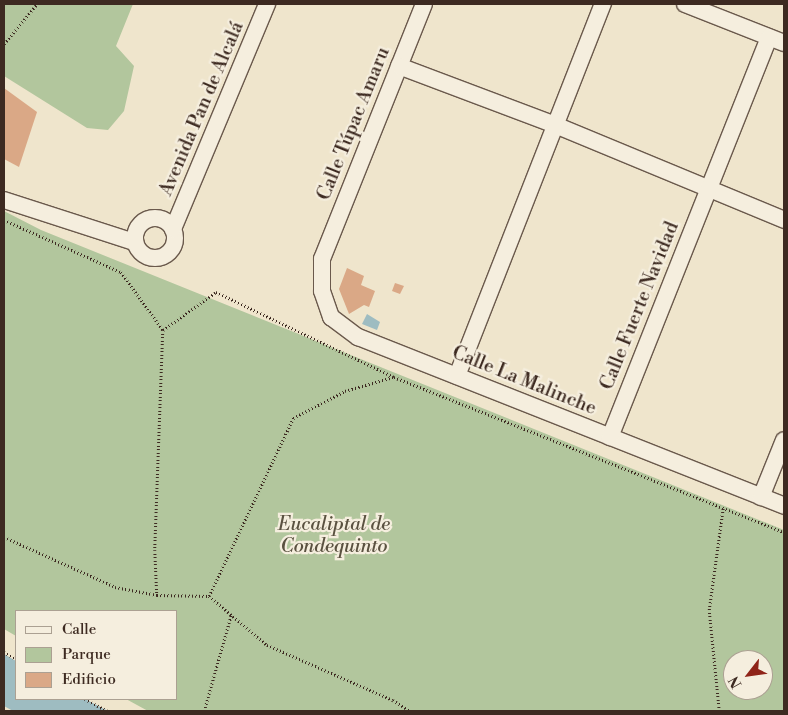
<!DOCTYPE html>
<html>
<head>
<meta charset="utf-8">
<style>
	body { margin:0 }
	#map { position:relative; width:788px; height:715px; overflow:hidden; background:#efe5cc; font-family:"Libre Bodoni",serif }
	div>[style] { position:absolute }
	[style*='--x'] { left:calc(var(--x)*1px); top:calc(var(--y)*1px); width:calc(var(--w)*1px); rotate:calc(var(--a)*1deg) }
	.green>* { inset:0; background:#b2c69d }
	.water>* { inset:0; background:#9ebcc1 }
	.building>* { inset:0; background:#daa886 }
	.path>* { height:2.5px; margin-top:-1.25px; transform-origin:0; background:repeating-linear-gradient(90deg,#3d2a21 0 1px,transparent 0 3.5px) }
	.roads { filter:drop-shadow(1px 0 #6a594c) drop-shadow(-1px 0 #6a594c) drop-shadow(0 1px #6a594c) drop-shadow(0 -1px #6a594c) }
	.street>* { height:16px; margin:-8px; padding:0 8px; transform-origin:8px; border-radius:8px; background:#f5eede }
	.street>.ring { margin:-8px; padding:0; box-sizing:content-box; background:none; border:16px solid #f5eede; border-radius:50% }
	span { translate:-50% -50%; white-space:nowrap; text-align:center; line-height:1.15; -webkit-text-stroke:4.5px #f5eede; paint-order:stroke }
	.street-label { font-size:19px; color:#3d2a21 }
	.park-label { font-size:19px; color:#5a5140; font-style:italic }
	.frame { position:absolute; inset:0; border:5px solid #3d2a21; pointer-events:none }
	.legend { position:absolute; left:15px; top:610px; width:162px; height:90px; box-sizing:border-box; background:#f5eede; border:1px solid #aba092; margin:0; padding:6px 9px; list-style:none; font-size:15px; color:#3d2a21 }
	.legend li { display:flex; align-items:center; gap:10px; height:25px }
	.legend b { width:25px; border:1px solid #aba092 }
	.north { position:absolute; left:723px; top:650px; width:50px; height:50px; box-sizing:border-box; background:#f5eede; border:1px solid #aba092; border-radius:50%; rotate:240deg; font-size:14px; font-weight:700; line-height:20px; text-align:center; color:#3d2a21 }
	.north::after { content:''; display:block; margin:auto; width:18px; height:22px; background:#8f2418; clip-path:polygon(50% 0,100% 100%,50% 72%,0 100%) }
</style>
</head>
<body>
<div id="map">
	<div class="green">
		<div style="clip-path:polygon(4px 4px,133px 4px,116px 46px,134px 66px,124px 111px,108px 130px,87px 128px,4px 76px)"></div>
		<div style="clip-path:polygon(evenodd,4px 211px,41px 230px,784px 530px,784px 711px,148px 711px,126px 699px,176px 699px,176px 611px,16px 611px,16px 636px,4px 629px,4px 211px,733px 660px,763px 660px,763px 690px,733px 690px,733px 660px)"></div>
	</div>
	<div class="water">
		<div style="clip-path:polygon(367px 314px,380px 322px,377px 330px,362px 324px)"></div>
		<div style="clip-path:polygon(4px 654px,16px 661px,16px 699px,85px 699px,108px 711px,13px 711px,4px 706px)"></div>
	</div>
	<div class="building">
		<div style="clip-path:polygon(4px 88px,37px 112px,19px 167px,4px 159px)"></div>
		<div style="clip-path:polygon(347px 268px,364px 276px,361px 285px,375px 291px,369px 307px,364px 305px,349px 314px,339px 289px)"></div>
		<div style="clip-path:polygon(395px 283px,404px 286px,400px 294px,392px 291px)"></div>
	</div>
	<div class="path">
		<div style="--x:4;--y:44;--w:52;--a:-50.5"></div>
		<div style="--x:4;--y:220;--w:128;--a:24"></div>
		<div style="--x:121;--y:272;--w:72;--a:54.1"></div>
		<div style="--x:163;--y:330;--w:220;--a:92.1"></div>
		<div style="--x:155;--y:550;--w:45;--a:87.5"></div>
		<div style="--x:163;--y:330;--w:65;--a:-35.6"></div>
		<div style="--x:216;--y:292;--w:197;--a:25.5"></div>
		<div style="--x:394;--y:377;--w:420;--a:21.7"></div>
		<div style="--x:4;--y:537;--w:122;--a:24.2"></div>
		<div style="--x:115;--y:587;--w:43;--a:10.8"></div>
		<div style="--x:157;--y:595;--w:52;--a:1.1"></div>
		<div style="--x:209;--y:596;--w:76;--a:40.2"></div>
		<div style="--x:267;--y:645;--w:137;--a:23.6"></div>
		<div style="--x:393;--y:700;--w:20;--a:33"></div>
		<div style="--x:209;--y:596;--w:197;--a:-64.7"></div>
		<div style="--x:293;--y:418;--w:59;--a:-27.4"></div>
		<div style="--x:345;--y:391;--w:50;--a:-16.3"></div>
		<div style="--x:4;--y:652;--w:14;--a:30"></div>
		<div style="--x:85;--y:699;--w:26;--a:28"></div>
		<div style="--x:204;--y:711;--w:100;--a:-74.3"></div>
		<div style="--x:719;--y:711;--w:101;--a:-95.7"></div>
		<div style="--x:709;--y:610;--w:103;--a:-82.2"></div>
	</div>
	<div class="roads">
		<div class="street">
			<div style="--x:424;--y:4;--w:275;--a:111.8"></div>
			<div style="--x:322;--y:259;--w:32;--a:90"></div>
			<div style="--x:322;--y:291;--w:28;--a:71"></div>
			<div style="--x:331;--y:317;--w:34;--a:37"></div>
			<div style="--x:358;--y:337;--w:458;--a:21.6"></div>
			<div style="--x:685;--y:4;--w:106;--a:21.5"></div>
			<div style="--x:399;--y:66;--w:167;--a:20.7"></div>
			<div style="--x:555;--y:125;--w:248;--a:22.5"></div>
			<div style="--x:4;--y:200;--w:137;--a:17.9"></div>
			<div class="ring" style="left:135px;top:218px;width:24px;height:24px"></div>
			<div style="--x:173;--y:229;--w:244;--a:-67.3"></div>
			<div style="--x:457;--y:376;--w:400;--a:-68.6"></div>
			<div style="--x:610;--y:437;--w:430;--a:-68.3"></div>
			<div style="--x:761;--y:497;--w:61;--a:-68"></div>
		</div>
	</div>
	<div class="street-label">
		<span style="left:202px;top:109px;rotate:-67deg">Avenida Pan de Alcalá</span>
		<span style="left:354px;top:124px;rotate:-68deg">Calle Túpac Amaru</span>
		<span style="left:640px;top:306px;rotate:-68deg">Calle Fuerte Navidad</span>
		<span style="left:524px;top:381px;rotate:22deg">Calle La Malinche</span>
	</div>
	<div class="park-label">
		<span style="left:334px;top:536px">Eucaliptal de<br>Condequinto</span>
	</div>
	<div class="frame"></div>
	<ul class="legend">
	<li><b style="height:6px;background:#f5eede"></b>Calle</li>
	<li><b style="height:14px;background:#b2c69d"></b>Parque</li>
	<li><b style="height:14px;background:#daa886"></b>Edificio</li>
	</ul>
	<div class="north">N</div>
</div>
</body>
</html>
